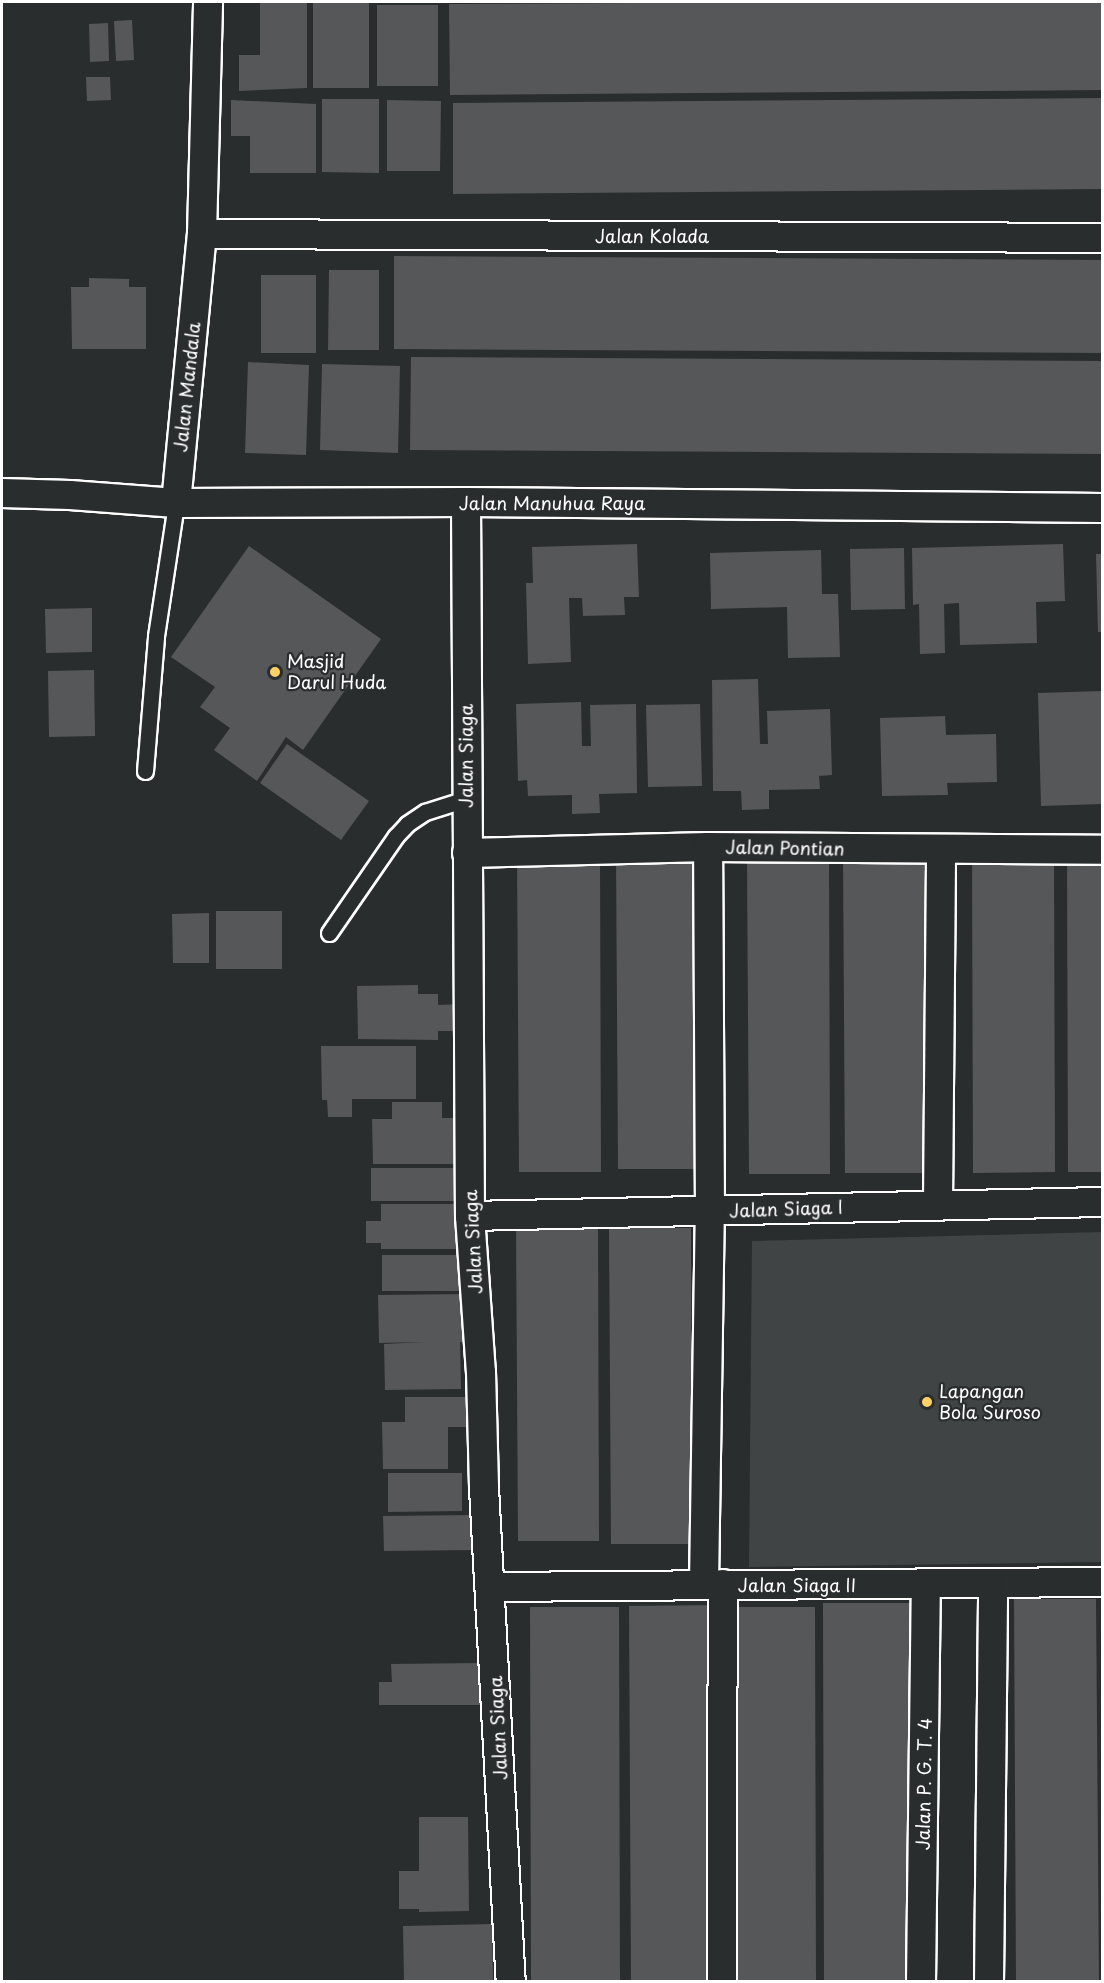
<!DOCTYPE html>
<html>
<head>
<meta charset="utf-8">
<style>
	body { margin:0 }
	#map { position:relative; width:1104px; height:1983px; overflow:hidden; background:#2a2d2e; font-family:"Playpen Sans",sans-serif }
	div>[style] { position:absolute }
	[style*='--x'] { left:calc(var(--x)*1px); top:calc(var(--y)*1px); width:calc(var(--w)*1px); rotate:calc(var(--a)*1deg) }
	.green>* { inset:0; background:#414445 }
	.building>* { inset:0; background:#555758 }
	.roads { filter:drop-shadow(2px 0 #fff) drop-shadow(-2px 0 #fff) drop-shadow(0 2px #fff) drop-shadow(0 -2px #fff) }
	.service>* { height:15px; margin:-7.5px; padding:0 7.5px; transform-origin:7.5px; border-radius:7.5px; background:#2a2d2e }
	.minor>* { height:28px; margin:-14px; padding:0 14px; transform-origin:14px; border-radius:14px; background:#2a2d2e }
	.dots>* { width:16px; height:16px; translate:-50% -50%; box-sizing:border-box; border:3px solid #2a2d2e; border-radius:50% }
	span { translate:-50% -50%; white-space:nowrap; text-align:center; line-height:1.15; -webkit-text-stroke:4.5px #2a2d2e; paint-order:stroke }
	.street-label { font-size:18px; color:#fff }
	.poi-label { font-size:18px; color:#fff }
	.left { translate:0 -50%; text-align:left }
	.frame { position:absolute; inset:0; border:3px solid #fff; pointer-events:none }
</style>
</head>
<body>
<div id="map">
	<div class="green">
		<div style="clip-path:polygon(1102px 1232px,1102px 1562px,749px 1567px,752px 1241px)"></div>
	</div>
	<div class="building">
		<div style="clip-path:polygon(313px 2px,369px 2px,369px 88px,313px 88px)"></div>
		<div style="clip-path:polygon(813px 2px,1102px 2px,1102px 90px,450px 95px,449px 4px)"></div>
		<div style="clip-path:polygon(260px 3px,307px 3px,307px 88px,239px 91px,239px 55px,260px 55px)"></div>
		<div style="clip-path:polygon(377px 5px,438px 5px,438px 86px,377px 86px)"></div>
		<div style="clip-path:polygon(132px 20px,134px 60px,116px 61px,114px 21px)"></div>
		<div style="clip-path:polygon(108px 23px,109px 61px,90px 62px,89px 24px)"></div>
		<div style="clip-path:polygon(86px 77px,110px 77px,111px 100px,87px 101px)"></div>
		<div style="clip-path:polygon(1102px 98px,1102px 189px,453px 194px,453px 103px)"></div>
		<div style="clip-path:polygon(322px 99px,379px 99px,379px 173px,322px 172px)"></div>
		<div style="clip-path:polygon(231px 100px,316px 104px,316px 173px,250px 173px,250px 136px,231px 136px)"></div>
		<div style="clip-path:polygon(387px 100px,441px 101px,440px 171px,387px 171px)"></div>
		<div style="clip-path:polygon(394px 256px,1102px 260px,1102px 353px,394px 349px)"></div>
		<div style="clip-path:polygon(329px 270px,379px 270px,379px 350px,328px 350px)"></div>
		<div style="clip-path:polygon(261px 275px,316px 275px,316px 353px,261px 353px)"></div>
		<div style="clip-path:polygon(89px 278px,129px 279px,129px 287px,146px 287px,146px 349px,72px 349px,71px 287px,89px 287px)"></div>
		<div style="clip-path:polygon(411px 357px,1102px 361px,1102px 454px,410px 450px)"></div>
		<div style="clip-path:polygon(248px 362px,309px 365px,306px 455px,245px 453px)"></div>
		<div style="clip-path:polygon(322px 364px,400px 366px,398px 453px,320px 450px)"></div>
		<div style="clip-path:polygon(637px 544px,639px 597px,624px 597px,625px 615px,583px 616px,582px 598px,569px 598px,571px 662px,528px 664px,526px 583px,533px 583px,532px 547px)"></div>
		<div style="clip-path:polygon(1063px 544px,1065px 601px,1036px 602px,1037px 643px,960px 645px,959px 603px,944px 604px,945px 653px,920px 654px,919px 604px,913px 605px,912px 548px)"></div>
		<div style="clip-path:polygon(249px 546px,381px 639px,303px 750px,286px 737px,257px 781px,214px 750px,230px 728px,200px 707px,215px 687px,171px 657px)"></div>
		<div style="clip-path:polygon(904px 548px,905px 609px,851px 610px,850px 549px)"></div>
		<div style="clip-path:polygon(821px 550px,822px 594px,838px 594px,840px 657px,788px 658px,787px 607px,711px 609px,710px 553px)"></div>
		<div style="clip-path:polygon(1096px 554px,1102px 554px,1102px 632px,1098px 632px)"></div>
		<div style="clip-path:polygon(92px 608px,92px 652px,46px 653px,45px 609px)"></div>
		<div style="clip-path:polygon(94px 670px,95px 736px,49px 737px,48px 671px)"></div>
		<div style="clip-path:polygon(758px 679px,760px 744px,768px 744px,767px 711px,830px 709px,832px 775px,819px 776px,820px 789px,769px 790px,769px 809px,742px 810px,741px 791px,713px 791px,712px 680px)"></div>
		<div style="clip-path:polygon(1102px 691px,1102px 804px,1041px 806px,1038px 693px)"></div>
		<div style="clip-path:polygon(581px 702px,582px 746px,591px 746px,590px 705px,636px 704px,637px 793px,599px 794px,600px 813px,572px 814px,572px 795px,528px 796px,527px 780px,518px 781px,516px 704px)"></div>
		<div style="clip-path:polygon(700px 704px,702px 786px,648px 787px,646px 705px)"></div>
		<div style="clip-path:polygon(945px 716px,946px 735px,996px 734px,997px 782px,947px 783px,948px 795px,882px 796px,880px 718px)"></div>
		<div style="clip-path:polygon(287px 744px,369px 801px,341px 840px,260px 783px)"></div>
		<div style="clip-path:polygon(616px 853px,698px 853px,699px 1169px,618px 1169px)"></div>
		<div style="clip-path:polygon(517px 856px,600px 856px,601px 1172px,519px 1172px)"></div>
		<div style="clip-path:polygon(1067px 856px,1102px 856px,1102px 1172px,1068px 1172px)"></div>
		<div style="clip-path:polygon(843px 857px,925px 857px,926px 1173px,845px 1173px)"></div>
		<div style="clip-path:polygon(972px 857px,1054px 857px,1055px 1172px,973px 1173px)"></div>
		<div style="clip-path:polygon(747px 858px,829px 858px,830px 1174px,749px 1174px)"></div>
		<div style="clip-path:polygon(216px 911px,282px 911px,282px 969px,216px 969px)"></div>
		<div style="clip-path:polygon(209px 913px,209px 963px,173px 963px,172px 914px)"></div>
		<div style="clip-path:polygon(418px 985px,418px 994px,438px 994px,438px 1005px,461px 1004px,461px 1031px,438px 1031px,438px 1040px,358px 1039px,357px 986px)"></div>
		<div style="clip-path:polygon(321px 1046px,416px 1046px,416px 1099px,352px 1099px,352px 1117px,328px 1117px,327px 1100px,322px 1100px)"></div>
		<div style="clip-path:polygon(392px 1102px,442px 1102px,442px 1118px,455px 1118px,455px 1164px,373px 1164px,372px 1119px,392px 1119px)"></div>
		<div style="clip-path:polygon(371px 1168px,457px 1168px,458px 1201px,371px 1201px)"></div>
		<div style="clip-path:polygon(381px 1204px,464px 1204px,464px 1249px,381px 1249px,381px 1243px,366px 1243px,366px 1221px,381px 1221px)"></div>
		<div style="clip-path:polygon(516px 1225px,598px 1225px,599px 1541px,518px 1541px)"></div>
		<div style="clip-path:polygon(609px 1228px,691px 1228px,692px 1544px,611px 1544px)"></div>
		<div style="clip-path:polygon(382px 1255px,466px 1255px,467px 1291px,382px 1291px)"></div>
		<div style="clip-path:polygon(470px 1294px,471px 1342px,460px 1342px,461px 1389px,385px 1390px,384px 1344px,425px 1342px,379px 1343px,378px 1295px)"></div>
		<div style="clip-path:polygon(405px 1397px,468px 1397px,469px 1427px,448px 1427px,448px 1469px,383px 1469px,382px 1422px,405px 1422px)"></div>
		<div style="clip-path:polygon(388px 1473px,462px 1473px,462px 1511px,388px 1512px)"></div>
		<div style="clip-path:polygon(474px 1515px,474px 1550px,384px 1551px,383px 1516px)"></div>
		<div style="clip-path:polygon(1014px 1599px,1096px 1599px,1099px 1982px,1016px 1982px)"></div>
		<div style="clip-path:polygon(823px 1603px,912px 1603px,913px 1982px,824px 1982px)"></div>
		<div style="clip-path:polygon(718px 1605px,720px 1982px,631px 1982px,629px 1606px)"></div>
		<div style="clip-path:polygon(530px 1607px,619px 1607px,620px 1982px,531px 1982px)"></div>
		<div style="clip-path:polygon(726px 1607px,815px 1607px,816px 1982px,727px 1982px)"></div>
		<div style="clip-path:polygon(479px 1663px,480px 1705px,379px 1705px,379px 1682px,392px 1682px,391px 1664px)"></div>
		<div style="clip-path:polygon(419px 1817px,468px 1817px,469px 1911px,419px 1912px,419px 1909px,399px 1909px,399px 1871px,419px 1871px)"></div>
		<div style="clip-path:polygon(492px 1924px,493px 1982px,404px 1981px,403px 1926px)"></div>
	</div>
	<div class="roads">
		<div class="service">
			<div style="--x:145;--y:771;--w:135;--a:-85.3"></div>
			<div style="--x:156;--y:636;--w:134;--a:-81.4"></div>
			<div style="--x:329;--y:933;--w:118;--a:-55.4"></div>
			<div style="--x:396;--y:836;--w:16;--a:-47"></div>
			<div style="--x:407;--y:824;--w:22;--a:-34"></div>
			<div style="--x:425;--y:812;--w:43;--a:-17.6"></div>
		</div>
		<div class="minor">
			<div style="--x:202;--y:234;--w:900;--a:0.25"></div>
			<div style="--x:2;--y:493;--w:68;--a:1.7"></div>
			<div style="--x:70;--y:495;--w:106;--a:4.3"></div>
			<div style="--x:176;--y:503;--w:290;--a:-0.2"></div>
			<div style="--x:466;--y:502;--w:636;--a:0.54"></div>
			<div style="--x:466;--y:502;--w:714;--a:89.68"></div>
			<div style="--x:470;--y:1216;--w:156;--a:86"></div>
			<div style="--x:481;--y:1372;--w:116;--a:88.5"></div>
			<div style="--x:484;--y:1488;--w:495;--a:86.9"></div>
			<div style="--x:176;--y:503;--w:270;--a:-84.5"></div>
			<div style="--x:202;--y:234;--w:232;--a:-88.5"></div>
			<div style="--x:467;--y:853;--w:241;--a:-1.4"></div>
			<div style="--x:708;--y:847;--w:394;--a:0.4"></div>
			<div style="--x:938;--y:1204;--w:353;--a:-89.5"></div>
			<div style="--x:470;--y:1216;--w:632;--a:-1.27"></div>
			<div style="--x:704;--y:1584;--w:372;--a:-89.1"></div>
			<div style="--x:710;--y:1212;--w:365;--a:-90.3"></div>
			<div style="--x:491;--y:1587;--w:611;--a:-0.47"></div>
			<div style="--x:722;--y:1982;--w:398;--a:-89.9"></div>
			<div style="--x:921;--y:1982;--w:396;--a:-89.3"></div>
			<div style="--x:989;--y:1982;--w:398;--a:-89.4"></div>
		</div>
	</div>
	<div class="dots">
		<div style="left:275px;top:672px;background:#ffd166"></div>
		<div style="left:927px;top:1402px;background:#ffd166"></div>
	</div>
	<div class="street-label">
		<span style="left:652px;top:236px">Jalan Kolada</span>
		<span style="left:187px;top:387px;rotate:-84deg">Jalan Mandala</span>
		<span style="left:552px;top:503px">Jalan Manuhua Raya</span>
		<span style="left:466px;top:756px;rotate:-90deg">Jalan Siaga</span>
		<span style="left:785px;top:848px;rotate:1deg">Jalan Pontian</span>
		<span style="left:786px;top:1209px;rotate:-2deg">Jalan Siaga I</span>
		<span style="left:473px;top:1242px;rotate:-93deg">Jalan Siaga</span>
		<span style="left:797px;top:1585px">Jalan Siaga II</span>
		<span style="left:498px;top:1728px;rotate:-93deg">Jalan Siaga</span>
		<span style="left:924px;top:1784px;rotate:-89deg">Jalan P. G. T. 4</span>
	</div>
	<div class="poi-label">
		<span class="left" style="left:287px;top:672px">Masjid<br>Darul Huda</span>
		<span class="left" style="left:939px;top:1402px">Lapangan<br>Bola Suroso</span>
	</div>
	<div class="frame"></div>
</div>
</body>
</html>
